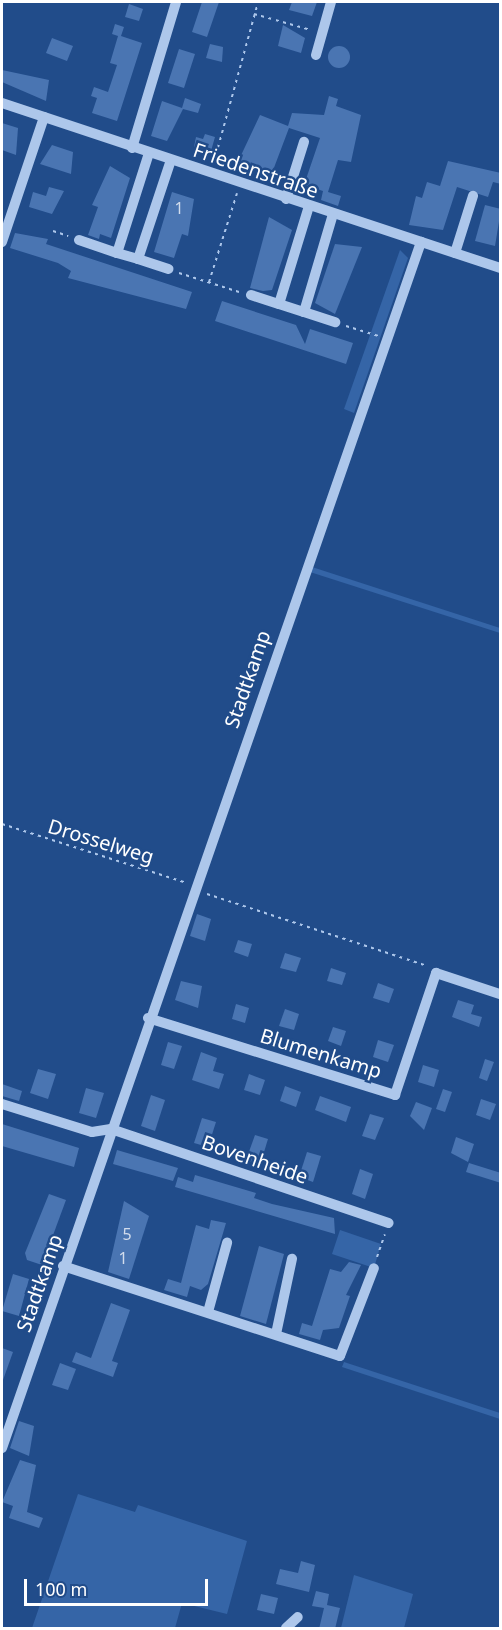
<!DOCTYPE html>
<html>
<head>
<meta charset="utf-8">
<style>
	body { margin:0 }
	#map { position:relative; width:502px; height:1630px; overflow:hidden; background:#214c8a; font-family:"Noto Sans",sans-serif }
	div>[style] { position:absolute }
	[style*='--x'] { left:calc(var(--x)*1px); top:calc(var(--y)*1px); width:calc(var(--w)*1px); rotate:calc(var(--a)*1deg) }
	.green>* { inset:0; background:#3565a7 }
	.building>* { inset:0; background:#4a75b2 }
	.round { border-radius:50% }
	.path>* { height:2px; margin-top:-1px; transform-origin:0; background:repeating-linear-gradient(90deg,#adc7eb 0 3px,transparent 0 7.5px) }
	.minor>* { height:10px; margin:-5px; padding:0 5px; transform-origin:5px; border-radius:5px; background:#adc7eb }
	span { translate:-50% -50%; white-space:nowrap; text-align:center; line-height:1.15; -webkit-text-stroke:5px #214c8a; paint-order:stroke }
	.number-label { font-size:16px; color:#d2dcec }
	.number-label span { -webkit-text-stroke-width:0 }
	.street-label { font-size:20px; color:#fff }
	.frame { position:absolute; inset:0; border:3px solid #fff; pointer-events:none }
	.scale { position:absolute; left:24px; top:1579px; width:184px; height:27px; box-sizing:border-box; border:3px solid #fff; border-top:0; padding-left:8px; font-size:18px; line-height:21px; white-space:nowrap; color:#fff; -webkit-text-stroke:4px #214c8a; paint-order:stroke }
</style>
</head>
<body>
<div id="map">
	<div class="green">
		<div style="clip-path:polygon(400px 250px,408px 258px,354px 413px,344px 409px)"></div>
		<div style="clip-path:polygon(312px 567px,500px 628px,500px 633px,310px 572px)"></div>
		<div style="clip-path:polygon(340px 1230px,381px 1244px,374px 1268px,332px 1254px)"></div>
		<div style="clip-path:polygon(344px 1362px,500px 1413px,500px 1419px,342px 1367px)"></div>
		<div style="clip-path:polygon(78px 1494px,135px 1512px,138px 1505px,247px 1541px,227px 1614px,182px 1603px,175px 1628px,32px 1628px)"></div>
		<div style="clip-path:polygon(354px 1575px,413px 1594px,404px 1628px,341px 1628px)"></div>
	</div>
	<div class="building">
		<div style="clip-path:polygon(202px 2px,219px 2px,207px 37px,192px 32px)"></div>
		<div style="clip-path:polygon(292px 2px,317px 2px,312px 16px,289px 10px)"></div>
		<div style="clip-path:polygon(129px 4px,143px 9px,139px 21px,125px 17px)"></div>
		<div style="clip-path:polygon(115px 24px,124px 27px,121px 36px,142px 43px,117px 121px,92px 113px,97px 98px,91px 96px,94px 87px,108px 92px,117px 65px,110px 63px,118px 36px,112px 34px)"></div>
		<div style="clip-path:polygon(283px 25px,305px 38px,301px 53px,278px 46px)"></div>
		<div style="clip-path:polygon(52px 38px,73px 46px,67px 61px,46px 53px)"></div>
		<div style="clip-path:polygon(210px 44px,223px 47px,222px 62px,206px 58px)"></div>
		<div class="round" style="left:328px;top:46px;width:22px;height:22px"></div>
		<div style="clip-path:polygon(179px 49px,195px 54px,184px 88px,168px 83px)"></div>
		<div style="clip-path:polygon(2px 70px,49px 80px,46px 101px,2px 82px)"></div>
		<div style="clip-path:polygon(329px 96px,338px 99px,336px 106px,361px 115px,351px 162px,338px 160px,328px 192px,341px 196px,338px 206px,321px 200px,323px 191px,304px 185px,320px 138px,289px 128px,272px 173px,236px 166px,260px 115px,288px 126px,292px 113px,324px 115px)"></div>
		<div style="clip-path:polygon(185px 98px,201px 104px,198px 113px,183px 109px,167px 141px,151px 136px,162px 101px,182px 108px)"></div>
		<div style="clip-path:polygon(2px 123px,18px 128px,16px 155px,2px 150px)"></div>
		<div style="clip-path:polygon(205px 134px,215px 137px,211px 151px,194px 147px,196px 137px,203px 139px)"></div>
		<div style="clip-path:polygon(52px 145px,73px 152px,71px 174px,40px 164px)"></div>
		<div style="clip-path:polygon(448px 161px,501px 173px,501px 184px,493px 182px,488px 197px,457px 187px,443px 230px,409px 225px,416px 196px,422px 198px,427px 182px,440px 186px)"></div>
		<div style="clip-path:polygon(110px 166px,130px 178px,111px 238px,100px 234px,99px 239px,88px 235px,98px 207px,92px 205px)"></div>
		<div style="clip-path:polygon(49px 187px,64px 191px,52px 214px,29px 207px,33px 192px,46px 196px)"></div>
		<div style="clip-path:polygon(172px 192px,194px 199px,188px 236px,182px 234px,174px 258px,154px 252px)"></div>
		<div style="clip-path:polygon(485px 205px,501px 209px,495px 246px,475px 241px)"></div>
		<div style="clip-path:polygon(269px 217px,292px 230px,272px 290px,263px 291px,250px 288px)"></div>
		<div style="clip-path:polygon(15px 233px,48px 239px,46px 244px,192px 292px,186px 309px,68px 278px,71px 271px,58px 263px,10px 248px)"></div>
		<div style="clip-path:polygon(335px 244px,362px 247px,335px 314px,315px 303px)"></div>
		<div style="clip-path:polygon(222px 301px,296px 325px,305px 344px,310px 329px,353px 343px,346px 364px,215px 321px)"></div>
		<div style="clip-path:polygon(197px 914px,211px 919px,205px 941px,190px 936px)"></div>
		<div style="clip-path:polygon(238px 940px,252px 944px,248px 957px,234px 952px)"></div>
		<div style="clip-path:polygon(285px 953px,301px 958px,296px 972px,280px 968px)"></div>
		<div style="clip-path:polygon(331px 968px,346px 973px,342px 985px,327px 981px)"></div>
		<div style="clip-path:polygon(181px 981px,202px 986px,198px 1008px,175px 1000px)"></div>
		<div style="clip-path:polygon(378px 983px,394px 989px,389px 1003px,373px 998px)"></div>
		<div style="clip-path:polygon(458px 1000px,474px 1005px,471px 1014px,482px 1017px,479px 1027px,452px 1017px)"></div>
		<div style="clip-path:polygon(236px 1004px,249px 1008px,245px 1023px,232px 1019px)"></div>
		<div style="clip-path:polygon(285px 1009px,299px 1014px,294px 1030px,279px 1026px)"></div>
		<div style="clip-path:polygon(333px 1027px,346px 1031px,341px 1046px,328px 1041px)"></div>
		<div style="clip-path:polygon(378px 1040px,394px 1045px,388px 1062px,373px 1057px)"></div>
		<div style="clip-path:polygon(168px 1042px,182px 1046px,174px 1069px,161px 1065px)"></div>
		<div style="clip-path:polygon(201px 1052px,217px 1058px,213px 1071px,224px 1074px,219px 1089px,192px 1080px)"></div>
		<div style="clip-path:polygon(485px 1059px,494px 1062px,487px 1081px,479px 1078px)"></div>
		<div style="clip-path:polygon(423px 1065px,439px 1070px,434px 1087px,418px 1082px)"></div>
		<div style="clip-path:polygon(38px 1069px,56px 1074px,48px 1099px,30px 1093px)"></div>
		<div style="clip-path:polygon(249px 1074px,265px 1080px,260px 1095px,244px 1090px)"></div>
		<div style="clip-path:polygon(2px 1084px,22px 1091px,19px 1101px,2px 1096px)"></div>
		<div style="clip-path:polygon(285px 1086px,301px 1092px,296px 1107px,280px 1101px)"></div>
		<div style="clip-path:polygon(86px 1088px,104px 1093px,96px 1118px,79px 1113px)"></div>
		<div style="clip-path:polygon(443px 1089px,452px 1092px,445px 1112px,436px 1109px)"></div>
		<div style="clip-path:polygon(151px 1095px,165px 1100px,155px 1131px,141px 1126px)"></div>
		<div style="clip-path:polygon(320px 1096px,351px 1107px,346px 1122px,315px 1110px)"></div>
		<div style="clip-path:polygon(481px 1099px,496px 1104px,490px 1120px,476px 1115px)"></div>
		<div style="clip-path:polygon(416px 1102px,432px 1108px,424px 1130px,410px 1116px)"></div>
		<div style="clip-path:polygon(370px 1114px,384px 1118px,375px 1140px,362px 1136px)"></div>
		<div style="clip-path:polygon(202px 1118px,216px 1122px,208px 1147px,194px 1143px)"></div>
		<div style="clip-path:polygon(2px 1124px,79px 1148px,74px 1167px,2px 1146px)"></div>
		<div style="clip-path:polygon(255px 1135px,268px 1139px,260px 1165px,246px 1160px)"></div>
		<div style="clip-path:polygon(456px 1137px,474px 1144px,468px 1162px,451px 1153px)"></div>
		<div style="clip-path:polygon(117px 1150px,178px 1168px,173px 1181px,113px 1164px)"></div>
		<div style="clip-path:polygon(307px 1152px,321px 1156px,313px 1182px,299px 1177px)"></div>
		<div style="clip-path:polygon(469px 1163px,501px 1173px,501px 1183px,466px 1172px)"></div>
		<div style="clip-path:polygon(360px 1169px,373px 1174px,365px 1199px,352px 1194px)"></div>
		<div style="clip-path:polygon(195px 1175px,256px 1193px,254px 1198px,272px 1204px,334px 1218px,335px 1234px,175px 1187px,178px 1177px,193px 1182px)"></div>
		<div style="clip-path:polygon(49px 1194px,66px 1200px,42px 1265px,27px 1260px,25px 1253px)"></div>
		<div style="clip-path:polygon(124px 1201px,149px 1216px,129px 1279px,108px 1272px)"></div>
		<div style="clip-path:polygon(211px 1220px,226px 1223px,208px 1284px,201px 1290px,190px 1286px,187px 1297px,164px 1290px,168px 1279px,181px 1283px,196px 1225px,209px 1229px)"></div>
		<div style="clip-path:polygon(259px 1246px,284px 1254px,266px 1324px,240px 1316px)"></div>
		<div style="clip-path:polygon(349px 1262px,361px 1265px,346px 1295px,350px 1296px,339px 1328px,323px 1330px,320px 1340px,299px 1334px,302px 1323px,312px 1326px,330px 1269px,341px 1272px)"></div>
		<div style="clip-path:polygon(13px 1274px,29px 1279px,19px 1316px,2px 1311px)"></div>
		<div style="clip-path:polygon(111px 1303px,130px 1310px,112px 1361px,118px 1363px,113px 1377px,72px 1362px,76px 1352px,91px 1358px)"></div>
		<div style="clip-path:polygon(2px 1348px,13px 1352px,3px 1380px,2px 1379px)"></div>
		<div style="clip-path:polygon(60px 1363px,76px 1369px,68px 1390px,52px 1385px)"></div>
		<div style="clip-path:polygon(19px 1421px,34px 1426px,29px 1456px,10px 1448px)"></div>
		<div style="clip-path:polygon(20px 1460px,36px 1465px,27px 1512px,43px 1518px,39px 1528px,9px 1518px,13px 1506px,2px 1502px)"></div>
		<div style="clip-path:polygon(301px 1561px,315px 1565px,309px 1592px,276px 1584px,280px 1569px,298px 1573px)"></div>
		<div style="clip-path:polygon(316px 1591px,329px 1594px,327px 1605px,340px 1608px,335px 1629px,319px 1629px,324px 1608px,312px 1606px)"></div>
		<div style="clip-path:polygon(261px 1594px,278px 1598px,274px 1614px,257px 1610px)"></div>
	</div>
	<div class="path">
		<div style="--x:254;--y:14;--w:59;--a:15.7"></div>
		<div style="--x:214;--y:162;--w:166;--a:-74.6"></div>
		<div style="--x:53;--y:231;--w:16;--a:18"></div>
		<div style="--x:179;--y:273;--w:63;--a:17.6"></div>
		<div style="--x:209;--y:282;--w:93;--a:-72.5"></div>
		<div style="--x:346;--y:326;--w:34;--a:17"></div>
		<div style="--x:2;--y:824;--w:194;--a:17.7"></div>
		<div style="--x:207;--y:894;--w:231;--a:18.1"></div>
		<div style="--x:377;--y:1257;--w:24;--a:-71"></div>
	</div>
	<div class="minor">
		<div style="--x:316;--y:55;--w:55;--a:-74.2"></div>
		<div style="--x:2;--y:103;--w:525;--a:18.33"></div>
		<div style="--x:132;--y:148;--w:152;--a:-73.2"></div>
		<div style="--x:149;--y:153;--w:105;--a:107.7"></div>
		<div style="--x:117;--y:253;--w:22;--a:16"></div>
		<div style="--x:138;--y:259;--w:104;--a:-71.6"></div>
		<div style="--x:286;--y:199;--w:60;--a:-72.5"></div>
		<div style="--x:309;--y:206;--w:102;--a:107"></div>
		<div style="--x:279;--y:304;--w:26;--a:18"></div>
		<div style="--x:304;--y:312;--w:102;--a:-73.5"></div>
		<div style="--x:79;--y:240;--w:40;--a:18.9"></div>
		<div style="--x:2;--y:242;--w:132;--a:-71.4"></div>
		<div style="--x:455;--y:253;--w:60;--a:-72.5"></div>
		<div style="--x:138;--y:259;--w:32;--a:18"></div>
		<div style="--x:251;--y:295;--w:29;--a:18"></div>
		<div style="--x:304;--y:312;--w:33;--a:18"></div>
		<div style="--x:148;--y:1018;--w:259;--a:17.3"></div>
		<div style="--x:395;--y:1095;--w:129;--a:-71.4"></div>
		<div style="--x:436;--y:973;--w:67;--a:18.2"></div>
		<div style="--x:2;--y:1104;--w:94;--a:17.3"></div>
		<div style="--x:92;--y:1132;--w:19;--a:-9"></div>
		<div style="--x:111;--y:1129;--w:293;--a:18.7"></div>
		<div style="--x:63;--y:1266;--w:291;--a:18"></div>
		<div style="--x:340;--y:1356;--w:94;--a:-68.9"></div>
		<div style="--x:208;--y:1312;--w:72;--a:-74.6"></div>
		<div style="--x:276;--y:1334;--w:77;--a:-78"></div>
		<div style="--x:2;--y:1448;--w:1277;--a:-70.84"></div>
		<div style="--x:286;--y:1628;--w:16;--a:-43"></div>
	</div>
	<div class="number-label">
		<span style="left:179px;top:208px">1</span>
		<span style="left:127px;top:1234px">5</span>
		<span style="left:123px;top:1258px">1</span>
	</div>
	<div class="street-label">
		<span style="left:256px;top:170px;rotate:19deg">Friedenstraße</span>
		<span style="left:247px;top:679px;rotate:-71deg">Stadtkamp</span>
		<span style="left:101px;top:841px;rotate:17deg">Drosselweg</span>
		<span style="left:321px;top:1053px;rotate:17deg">Blumenkamp</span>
		<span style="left:255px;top:1159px;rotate:19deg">Bovenheide</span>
		<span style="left:39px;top:1283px;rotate:-71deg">Stadtkamp</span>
	</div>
	<div class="frame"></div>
	<div class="scale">100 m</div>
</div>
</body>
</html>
